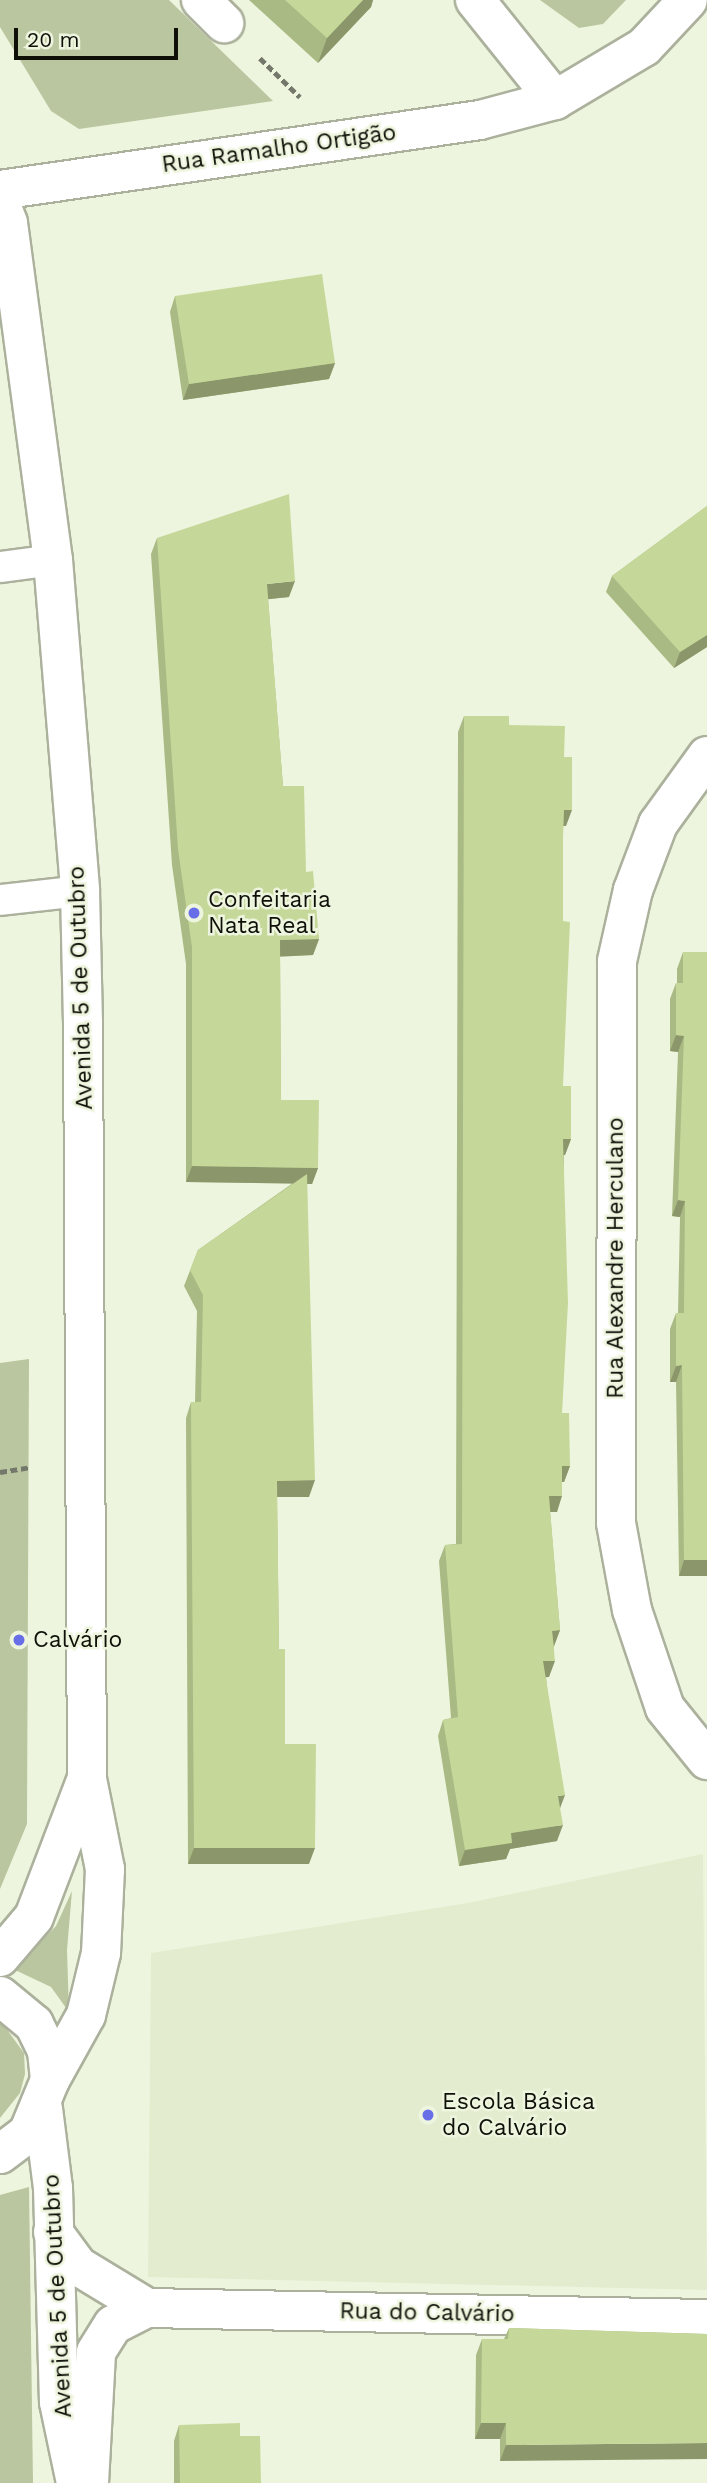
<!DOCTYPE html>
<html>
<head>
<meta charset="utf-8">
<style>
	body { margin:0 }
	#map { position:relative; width:707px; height:2483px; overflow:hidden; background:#eef5de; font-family:"Work Sans",sans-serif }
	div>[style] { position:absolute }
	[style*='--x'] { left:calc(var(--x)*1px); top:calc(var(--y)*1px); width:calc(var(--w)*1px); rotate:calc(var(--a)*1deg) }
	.built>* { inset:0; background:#e3ecce }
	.green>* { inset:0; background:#bac69f }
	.path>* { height:4.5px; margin-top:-2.25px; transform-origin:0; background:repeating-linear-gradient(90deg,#74786a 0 7px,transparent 0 10.5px) }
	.roads { filter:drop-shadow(2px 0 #abb19c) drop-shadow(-2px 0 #abb19c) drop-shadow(0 2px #abb19c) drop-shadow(0 -2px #abb19c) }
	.lane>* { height:30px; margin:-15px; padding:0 15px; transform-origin:15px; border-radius:15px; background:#fff }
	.street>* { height:38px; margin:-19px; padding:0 19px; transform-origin:19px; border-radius:19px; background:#fff }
	.secondary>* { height:38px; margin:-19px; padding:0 19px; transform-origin:19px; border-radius:19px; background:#fff }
	.wall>* { inset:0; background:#aaba84 }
	.shaded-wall>* { inset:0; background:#8b976b }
	.building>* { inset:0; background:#c6d899 }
	.dots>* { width:19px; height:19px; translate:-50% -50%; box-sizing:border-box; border:4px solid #eef5de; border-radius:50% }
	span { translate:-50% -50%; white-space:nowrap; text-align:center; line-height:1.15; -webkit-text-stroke:5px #eef5de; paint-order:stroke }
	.street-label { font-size:23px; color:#0e1008 }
	.poi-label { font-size:23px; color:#0e1008 }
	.left { translate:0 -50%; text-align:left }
	.scale { position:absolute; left:14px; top:28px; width:164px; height:32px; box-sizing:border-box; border:4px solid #0e1008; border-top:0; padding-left:9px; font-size:21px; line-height:24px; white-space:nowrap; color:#0e1008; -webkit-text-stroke:5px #eef5de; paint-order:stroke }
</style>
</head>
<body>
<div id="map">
	<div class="built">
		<div style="clip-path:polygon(703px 1854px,707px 2290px,148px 2277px,151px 1953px,468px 1903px)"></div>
	</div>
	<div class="green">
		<div style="clip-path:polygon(0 0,169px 0,273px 101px,79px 129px,51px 111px,0 27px)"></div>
		<div style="clip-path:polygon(540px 0,626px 0,603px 24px,579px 28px)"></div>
		<div style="clip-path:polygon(29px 1359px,27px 1824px,0 1889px,0 1363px)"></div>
		<div style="clip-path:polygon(72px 1891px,67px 1950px,69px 2012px,51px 1987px,13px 1969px,56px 1926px)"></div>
		<div style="clip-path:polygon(0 2020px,24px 2053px,25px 2074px,20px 2093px,0 2118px)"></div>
		<div style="clip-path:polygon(29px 2187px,33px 2483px,0 2483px,0 2195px)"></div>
	</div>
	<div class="path">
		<div style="--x:260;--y:58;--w:56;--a:44.3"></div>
		<div style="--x:0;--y:1472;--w:31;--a:-9"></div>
	</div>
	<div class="roads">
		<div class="lane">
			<div style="--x:0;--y:567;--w:53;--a:-7.5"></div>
			<div style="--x:0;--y:900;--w:81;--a:-6.4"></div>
		</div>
		<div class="street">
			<div style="--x:201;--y:0;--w:33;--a:45"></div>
			<div style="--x:475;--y:0;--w:128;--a:51.3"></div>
			<div style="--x:0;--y:190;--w:485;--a:-8.3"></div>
			<div style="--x:480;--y:120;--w:78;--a:-14.9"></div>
			<div style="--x:555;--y:100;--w:104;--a:-30.8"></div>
			<div style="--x:644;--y:47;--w:64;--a:-46.9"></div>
			<div style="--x:707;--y:756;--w:84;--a:125.8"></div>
			<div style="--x:658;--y:824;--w:71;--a:110.7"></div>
			<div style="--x:633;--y:890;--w:73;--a:102.7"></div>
			<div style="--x:617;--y:961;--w:562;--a:90.1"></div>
			<div style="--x:616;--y:1523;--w:88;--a:79.6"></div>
			<div style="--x:632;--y:1610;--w:103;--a:71.4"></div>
			<div style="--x:665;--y:1708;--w:67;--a:51.1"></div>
			<div style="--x:53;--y:2232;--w:42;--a:53.7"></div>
			<div style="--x:78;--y:2266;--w:81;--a:31.3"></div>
			<div style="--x:147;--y:2308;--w:560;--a:1.13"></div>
			<div style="--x:89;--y:2483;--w:131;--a:-86.9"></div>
			<div style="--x:96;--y:2352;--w:32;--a:-58"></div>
			<div style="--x:113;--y:2325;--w:38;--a:-27"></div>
		</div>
		<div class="secondary">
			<div style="--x:0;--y:202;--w:22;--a:69"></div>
			<div style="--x:8;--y:223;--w:340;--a:82.4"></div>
			<div style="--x:53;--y:560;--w:332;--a:85.3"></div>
			<div style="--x:80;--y:891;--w:132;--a:88.7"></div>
			<div style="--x:83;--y:1023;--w:756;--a:89.7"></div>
			<div style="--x:87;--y:1779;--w:92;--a:78.7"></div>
			<div style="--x:105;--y:1869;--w:84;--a:92.7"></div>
			<div style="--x:101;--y:1953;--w:64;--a:103.6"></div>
			<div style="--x:86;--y:2015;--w:74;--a:119"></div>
			<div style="--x:0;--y:1957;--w:52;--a:-49.6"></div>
			<div style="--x:34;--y:1917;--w:146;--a:-69.1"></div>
			<div style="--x:0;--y:1996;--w:44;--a:39.5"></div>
			<div style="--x:34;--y:2024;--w:30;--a:64"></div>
			<div style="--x:47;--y:2051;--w:29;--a:84"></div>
			<div style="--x:50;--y:2080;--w:57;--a:112.5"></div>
			<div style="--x:28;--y:2133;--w:35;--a:143"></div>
			<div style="--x:43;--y:2109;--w:80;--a:82.8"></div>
			<div style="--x:53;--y:2188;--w:214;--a:88.4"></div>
			<div style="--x:59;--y:2402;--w:83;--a:78.1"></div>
		</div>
	</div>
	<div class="wall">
		<div style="clip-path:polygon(249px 0,373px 0,371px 7px,318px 63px)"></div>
		<div style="clip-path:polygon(175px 296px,335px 363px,329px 379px,183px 400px,170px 312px)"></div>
		<div style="clip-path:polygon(707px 506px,707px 647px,674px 668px,606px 592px,612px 576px)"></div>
		<div style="clip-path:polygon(157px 538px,289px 597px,268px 599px,283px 786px,306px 872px,319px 939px,313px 955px,280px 956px,281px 1100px,318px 1168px,312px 1184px,307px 1184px,309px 1497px,277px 1497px,279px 1649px,285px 1744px,309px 1864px,188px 1864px,186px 1418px,191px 1402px,195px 1402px,197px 1311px,184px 1286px,198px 1250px,293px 1183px,186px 1182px,186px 964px,172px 865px,151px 554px)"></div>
		<div style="clip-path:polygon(464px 716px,509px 725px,564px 757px,566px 826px,563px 826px,563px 1086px,571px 1139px,565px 1155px,564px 1155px,562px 1413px,570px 1466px,564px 1482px,562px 1482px,557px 1512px,550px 1512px,560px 1630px,554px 1646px,549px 1677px,546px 1677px,560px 1808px,557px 1841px,510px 1849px,506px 1859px,459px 1866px,438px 1736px,443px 1720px,451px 1718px,439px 1561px,445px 1545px,456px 1544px,458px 732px)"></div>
		<div style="clip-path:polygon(683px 952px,707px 1576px,679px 1576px,676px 1382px,670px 1382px,670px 1329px,676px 1313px,678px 1313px,680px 1217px,672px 1216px,678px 1052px,670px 1051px,670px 999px,676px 983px,677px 983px,677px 969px)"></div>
		<div style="clip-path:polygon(509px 2328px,707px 2334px,500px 2461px,500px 2439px,475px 2439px,476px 2355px,482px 2339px,504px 2339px)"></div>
		<div style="clip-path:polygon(179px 2425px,240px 2436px,261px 2483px,174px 2483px,174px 2441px)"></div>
	</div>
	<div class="shaded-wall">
		<div style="clip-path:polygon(363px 0,373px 0,371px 7px,318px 63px,327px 38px)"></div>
		<div style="clip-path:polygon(335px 363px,329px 379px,183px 400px,189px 384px)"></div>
		<div style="clip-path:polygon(295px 581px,289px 597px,261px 600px,267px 584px)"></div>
		<div style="clip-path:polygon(707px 635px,707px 647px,674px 668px,680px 652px)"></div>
		<div style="clip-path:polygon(564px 810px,572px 810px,566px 826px,558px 826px)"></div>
		<div style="clip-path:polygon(319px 939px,313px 955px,274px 957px,280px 940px)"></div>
		<div style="clip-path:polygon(676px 1035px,684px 1036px,678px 1052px,670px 1051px)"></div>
		<div style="clip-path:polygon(563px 1139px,571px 1139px,565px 1155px,557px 1155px)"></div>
		<div style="clip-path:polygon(192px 1166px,318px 1168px,312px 1184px,186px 1182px)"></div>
		<div style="clip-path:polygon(678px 1200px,685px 1201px,680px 1217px,672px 1216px)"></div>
		<div style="clip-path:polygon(682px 1365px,676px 1382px,670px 1382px,676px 1366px)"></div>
		<div style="clip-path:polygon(562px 1466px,570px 1466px,564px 1482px,556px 1482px)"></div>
		<div style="clip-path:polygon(315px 1480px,309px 1497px,271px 1497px,277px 1481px)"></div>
		<div style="clip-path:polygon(549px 1496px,562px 1496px,557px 1512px,543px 1512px)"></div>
		<div style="clip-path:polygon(684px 1560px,707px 1560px,707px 1576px,679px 1576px)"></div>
		<div style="clip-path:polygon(560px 1630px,554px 1646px,552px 1631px)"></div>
		<div style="clip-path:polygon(543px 1661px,555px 1661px,549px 1677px,537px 1678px)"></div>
		<div style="clip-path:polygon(565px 1795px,559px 1811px,558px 1796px)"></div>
		<div style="clip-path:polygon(563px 1825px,557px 1841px,510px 1849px,506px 1859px,459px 1866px,465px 1850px,511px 1833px)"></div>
		<div style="clip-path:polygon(194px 1848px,315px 1848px,309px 1864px,188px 1864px)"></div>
		<div style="clip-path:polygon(481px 2423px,506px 2423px,500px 2439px,475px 2439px)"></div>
		<div style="clip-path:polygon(707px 2443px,707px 2459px,500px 2461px,506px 2445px)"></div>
	</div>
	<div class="building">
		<div style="clip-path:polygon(285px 0,363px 0,327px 38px)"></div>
		<div style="clip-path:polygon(322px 274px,335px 363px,189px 384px,175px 296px)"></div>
		<div style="clip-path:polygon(289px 494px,295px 581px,267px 584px,283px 786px,304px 786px,306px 872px,313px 871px,319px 939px,280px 940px,281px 1100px,319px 1100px,318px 1168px,192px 1166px,192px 947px,178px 849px,157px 538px)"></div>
		<div style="clip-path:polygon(707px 506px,707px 635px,680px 652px,612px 576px)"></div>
		<div style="clip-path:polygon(464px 716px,509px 716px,509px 725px,565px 726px,564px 757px,572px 757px,572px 810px,564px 810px,563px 839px,563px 921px,570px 922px,563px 1086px,571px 1086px,571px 1139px,563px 1139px,568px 1303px,562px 1413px,569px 1413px,570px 1466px,562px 1466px,562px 1496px,549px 1496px,560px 1630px,552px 1631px,555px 1661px,543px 1661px,565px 1795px,558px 1796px,563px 1825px,511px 1833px,512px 1843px,465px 1850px,443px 1720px,458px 1717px,445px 1545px,462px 1544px)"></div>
		<div style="clip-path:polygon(683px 952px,707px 952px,707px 1560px,684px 1560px,682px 1365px,676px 1366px,676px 1313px,684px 1313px,685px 1201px,678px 1200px,684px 1036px,676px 1035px,676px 983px,683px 983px)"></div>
		<div style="clip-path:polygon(307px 1174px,315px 1480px,277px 1481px,279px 1649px,285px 1649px,285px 1744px,316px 1744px,315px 1848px,194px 1848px,191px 1402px,201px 1402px,203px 1295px,190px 1270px,198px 1250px)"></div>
		<div style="clip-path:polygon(509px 2328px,707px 2334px,707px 2443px,506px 2445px,506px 2423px,481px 2423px,482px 2339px,508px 2339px)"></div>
		<div style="clip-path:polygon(240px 2423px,240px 2436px,260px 2436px,261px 2483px,180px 2483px,179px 2425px)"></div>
	</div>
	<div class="dots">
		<div style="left:194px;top:913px;background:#676ee7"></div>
		<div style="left:19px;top:1640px;background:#676ee7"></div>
		<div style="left:428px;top:2115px;background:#676ee7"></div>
	</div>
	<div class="street-label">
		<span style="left:279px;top:149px;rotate:-8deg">Rua Ramalho Ortigão</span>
		<span style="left:81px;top:988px;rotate:-92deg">Avenida 5 de Outubro</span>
		<span style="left:616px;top:1258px;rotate:-90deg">Rua Alexandre Herculano</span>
		<span style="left:58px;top:2296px;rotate:-93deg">Avenida 5 de Outubro</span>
		<span style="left:427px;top:2313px;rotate:1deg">Rua do Calvário</span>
	</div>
	<div class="poi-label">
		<span class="left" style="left:208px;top:913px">Confeitaria<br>Nata Real</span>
		<span class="left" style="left:33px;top:1640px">Calvário</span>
		<span class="left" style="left:442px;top:2115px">Escola Básica<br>do Calvário</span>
	</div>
	<div class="scale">20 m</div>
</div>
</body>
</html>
